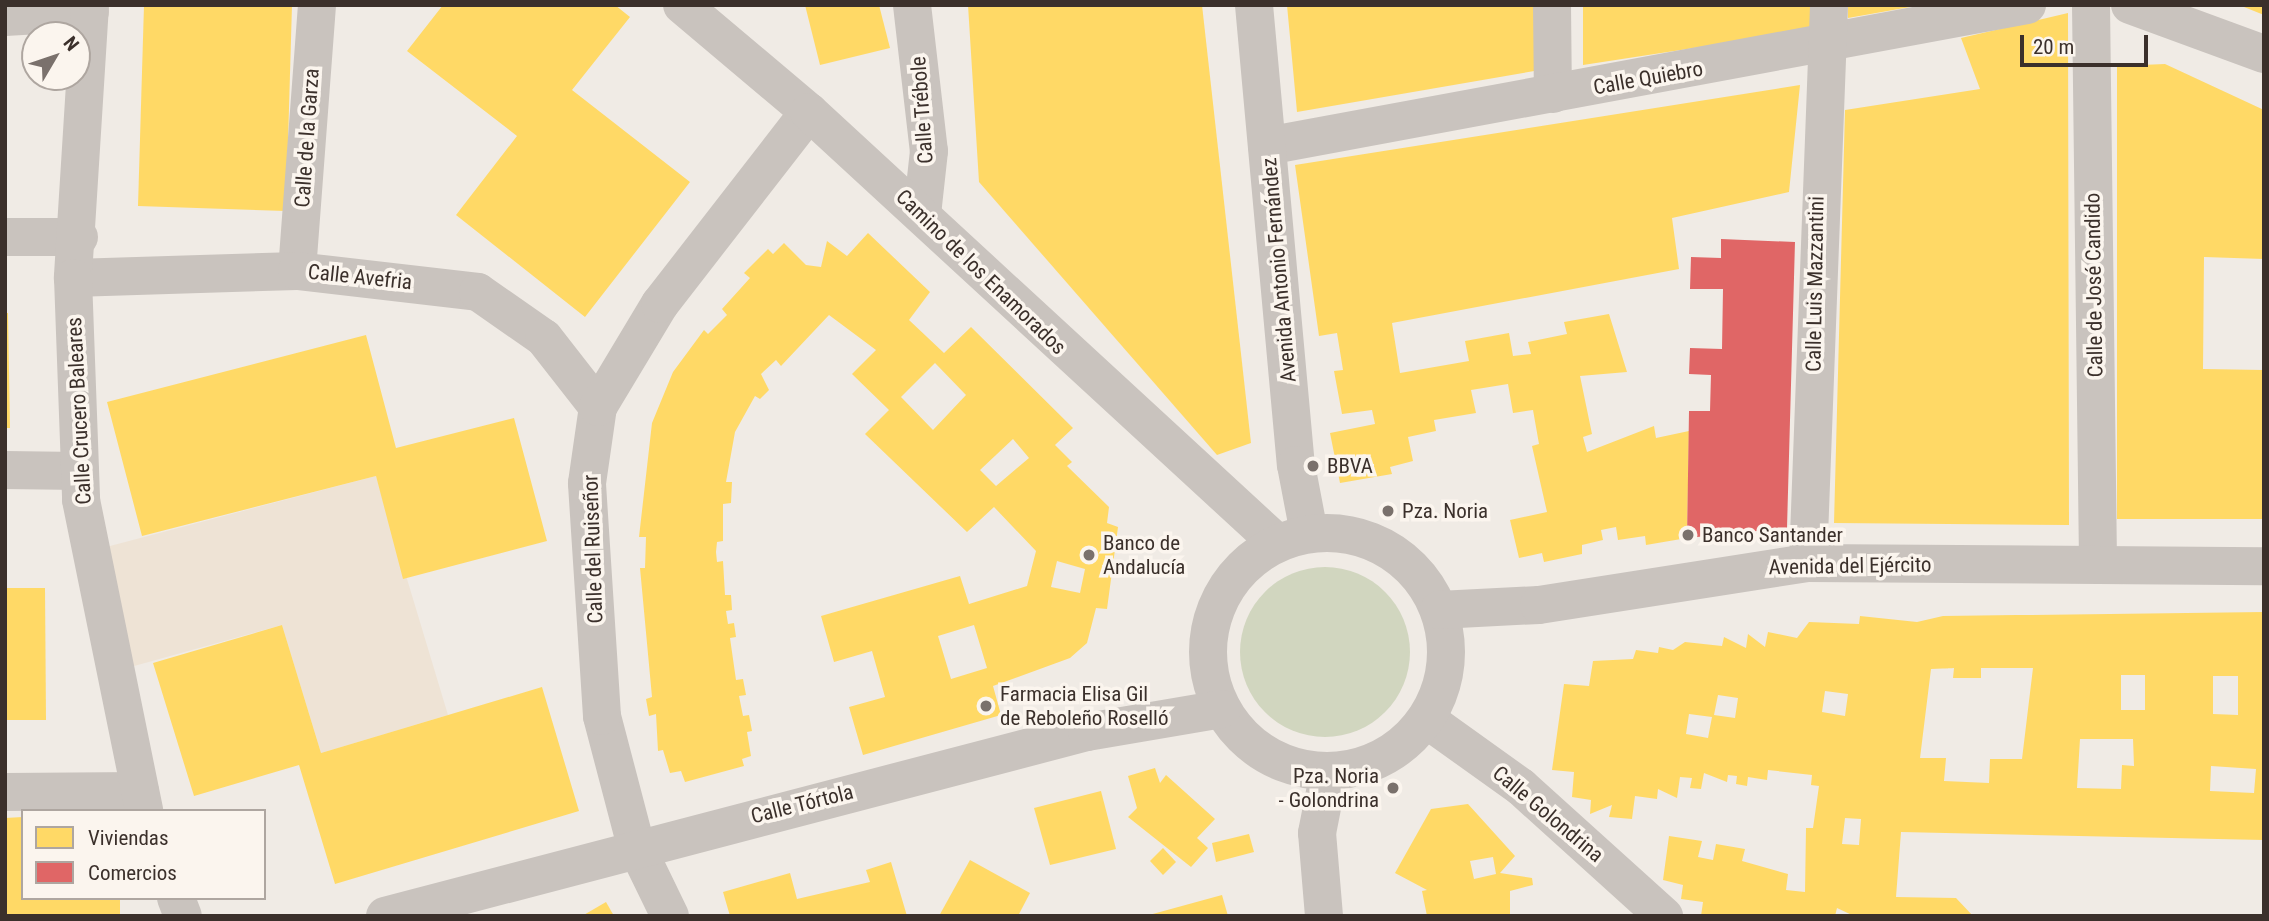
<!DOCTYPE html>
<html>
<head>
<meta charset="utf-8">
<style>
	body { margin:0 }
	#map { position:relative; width:2269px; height:921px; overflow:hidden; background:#f0ebe5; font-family:"Roboto Condensed",sans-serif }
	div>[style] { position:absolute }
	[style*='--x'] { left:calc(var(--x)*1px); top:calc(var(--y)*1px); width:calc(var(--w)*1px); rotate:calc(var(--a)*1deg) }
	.green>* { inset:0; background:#d1d6bf }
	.round { border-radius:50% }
	.plaza>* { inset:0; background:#eee3d5 }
	.homes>* { inset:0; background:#ffd966 }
	.shops>* { inset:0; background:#e06666 }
	.minor>* { height:38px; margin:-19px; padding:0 19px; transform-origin:19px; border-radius:19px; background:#c9c3be }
	.tertiary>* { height:38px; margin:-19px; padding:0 19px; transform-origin:19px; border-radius:19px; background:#c9c3be }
	.tertiary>.ring { margin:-19px; padding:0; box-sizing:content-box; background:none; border:38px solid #c9c3be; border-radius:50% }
	.dots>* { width:19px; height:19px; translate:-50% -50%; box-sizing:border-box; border:4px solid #fbf5ee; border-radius:50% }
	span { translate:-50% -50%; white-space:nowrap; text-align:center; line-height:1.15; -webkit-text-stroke:7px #fbf5ee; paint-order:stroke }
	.street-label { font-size:21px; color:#3b302b }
	.poi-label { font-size:21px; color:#3b302b }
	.left { translate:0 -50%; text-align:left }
	.right { translate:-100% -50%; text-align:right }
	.frame { position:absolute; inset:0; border:7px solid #3b302b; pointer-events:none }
	.legend { position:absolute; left:21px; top:809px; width:245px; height:91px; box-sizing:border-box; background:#fbf5ee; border:2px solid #aea6a0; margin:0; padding:9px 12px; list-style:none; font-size:21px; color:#3b302b }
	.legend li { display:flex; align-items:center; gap:14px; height:35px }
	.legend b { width:35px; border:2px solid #aea6a0 }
	.north { position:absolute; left:21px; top:21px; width:70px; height:70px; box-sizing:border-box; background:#fbf5ee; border:2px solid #aea6a0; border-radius:50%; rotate:51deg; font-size:19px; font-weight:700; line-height:28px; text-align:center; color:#3b302b }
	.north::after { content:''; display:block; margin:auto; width:24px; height:32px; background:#7a716c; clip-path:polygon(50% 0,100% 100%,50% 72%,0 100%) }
	.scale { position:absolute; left:2020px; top:35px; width:128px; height:32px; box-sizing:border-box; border:4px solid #3b302b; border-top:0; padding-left:9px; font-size:21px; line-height:24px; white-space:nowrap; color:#3b302b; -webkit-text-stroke:5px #fbf5ee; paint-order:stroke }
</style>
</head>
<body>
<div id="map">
	<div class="green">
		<div class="round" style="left:1240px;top:567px;width:170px;height:170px"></div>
	</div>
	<div class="plaza">
		<div style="clip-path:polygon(376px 476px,448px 715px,321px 753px,282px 625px,116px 671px,91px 551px)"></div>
	</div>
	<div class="homes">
		<div style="clip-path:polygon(144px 5px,292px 5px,286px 211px,138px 206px)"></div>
		<div style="clip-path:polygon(443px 5px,615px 5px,630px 17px,572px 90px,690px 182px,585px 317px,456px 215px,517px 136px,407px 51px)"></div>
		<div style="clip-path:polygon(805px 5px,879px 5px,890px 48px,820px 65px)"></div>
		<div style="clip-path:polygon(968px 5px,1202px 5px,1251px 443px,1217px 455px,979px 182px)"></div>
		<div style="clip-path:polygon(1287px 5px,1539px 5px,1540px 70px,1297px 112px)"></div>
		<div style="clip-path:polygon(1583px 5px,1811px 5px,1810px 30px,1583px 65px)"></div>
		<div style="clip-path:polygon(1848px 5px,1910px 5px,1910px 7px,1848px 18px)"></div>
		<div style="clip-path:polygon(2239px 5px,2264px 5px,2264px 15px)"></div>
		<div style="clip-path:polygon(2068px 13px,2069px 525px,1834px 523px,1845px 110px,1980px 89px,1961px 38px)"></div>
		<div style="clip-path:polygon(2165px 64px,2264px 110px,2264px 259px,2204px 257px,2203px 369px,2264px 370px,2264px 519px,2117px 519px,2117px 66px)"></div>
		<div style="clip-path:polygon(1800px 85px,1789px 192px,1672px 218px,1679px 269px,1392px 323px,1400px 373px,1469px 361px,1465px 341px,1509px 333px,1513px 356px,1531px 354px,1528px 342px,1567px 334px,1564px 322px,1609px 314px,1627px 372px,1580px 376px,1592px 434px,1583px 437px,1587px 452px,1654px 426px,1656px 438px,1689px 431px,1687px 538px,1646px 545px,1645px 536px,1618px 540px,1616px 527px,1601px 530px,1603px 540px,1582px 545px,1582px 554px,1544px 562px,1542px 553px,1519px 558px,1510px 520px,1547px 512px,1532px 446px,1539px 444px,1533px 410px,1513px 413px,1508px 384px,1471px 390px,1476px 413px,1434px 420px,1436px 431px,1408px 437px,1413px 461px,1390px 467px,1392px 474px,1340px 483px,1330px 433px,1375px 424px,1372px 410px,1342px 414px,1334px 371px,1343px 370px,1337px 333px,1319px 336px,1295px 165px)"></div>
		<div style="clip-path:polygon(evenodd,868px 233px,930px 292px,909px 320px,944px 353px,971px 327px,1073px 428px,1055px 445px,1072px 462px,1067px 466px,1109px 507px,1107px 523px,1118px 527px,1107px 609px,1096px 608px,1087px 643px,1070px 658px,993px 686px,1001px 715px,863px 755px,849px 707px,885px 697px,872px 651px,834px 662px,821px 616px,960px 576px,969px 604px,1027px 586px,1036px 551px,994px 507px,967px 532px,865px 434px,889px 410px,852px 374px,876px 350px,829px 315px,781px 366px,776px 360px,761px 374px,769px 390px,760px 399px,755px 396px,735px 432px,726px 482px,732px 482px,731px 503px,723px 504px,723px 541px,717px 542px,716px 552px,717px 562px,723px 561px,725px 595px,731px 595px,732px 610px,726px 611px,728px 624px,734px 623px,736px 637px,730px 638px,736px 680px,743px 679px,746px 695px,739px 696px,743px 716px,749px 715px,752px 731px,747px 732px,751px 756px,742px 759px,744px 766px,685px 782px,681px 771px,670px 773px,663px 750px,658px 751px,656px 714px,649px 716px,646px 699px,652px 697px,640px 568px,645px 568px,646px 537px,639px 537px,652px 423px,673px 372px,704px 330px,708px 334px,727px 315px,722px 309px,750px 278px,744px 273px,768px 249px,773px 254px,784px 243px,806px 265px,821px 267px,827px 241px,847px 256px,868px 233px,935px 363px,966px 395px,933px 430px,901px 397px,935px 363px,868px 233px,1013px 439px,1029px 458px,996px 486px,980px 470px,1013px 439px,868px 233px,1057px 561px,1085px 569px,1080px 593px,1051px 587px,1057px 561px,868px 233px,974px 625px,987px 668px,951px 679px,938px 636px,974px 625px)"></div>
		<div style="clip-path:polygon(5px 313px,8px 313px,10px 428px,5px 428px)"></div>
		<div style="clip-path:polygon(366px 335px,396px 448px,514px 418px,547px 541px,403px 579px,376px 476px,142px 536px,107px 402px)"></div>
		<div style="clip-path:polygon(5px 588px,45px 588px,46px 720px,5px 720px)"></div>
		<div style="clip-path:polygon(evenodd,2264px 612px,2264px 840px,1901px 832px,1896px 897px,1956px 898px,1973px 916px,1854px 916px,1837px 908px,1835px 916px,1701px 916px,1703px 902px,1681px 899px,1683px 885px,1663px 880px,1669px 836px,1702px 841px,1698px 857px,1713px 860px,1716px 844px,1745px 849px,1742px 861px,1788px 874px,1786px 890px,1805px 892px,1806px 828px,1813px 828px,1819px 786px,1811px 785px,1812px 775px,1768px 770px,1767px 780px,1748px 777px,1747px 786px,1736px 784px,1737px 776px,1728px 775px,1727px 782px,1704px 773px,1701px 789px,1690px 788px,1692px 778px,1680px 777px,1677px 798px,1658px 789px,1657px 799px,1635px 796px,1632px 819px,1609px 817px,1612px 805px,1590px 814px,1591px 800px,1572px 797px,1574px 772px,1552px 770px,1564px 684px,1589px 686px,1593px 661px,1633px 659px,1636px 650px,1658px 653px,1659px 647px,1673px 650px,1685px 642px,1722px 646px,1724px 637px,1746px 648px,1748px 634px,1765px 647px,1768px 632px,1797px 638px,1809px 622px,1859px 624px,1860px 616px,1917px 622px,1943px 616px,2264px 612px,1954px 668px,1953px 678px,1981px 678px,1981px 668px,2033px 668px,2022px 759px,1990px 759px,1989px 783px,1944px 781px,1946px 758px,1920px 758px,1931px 669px,1954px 668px,2264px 612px,2121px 675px,2145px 675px,2145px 710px,2121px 710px,2121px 675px,2264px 612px,2213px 676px,2238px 676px,2238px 715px,2213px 714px,2213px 676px,2264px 612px,1825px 691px,1848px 694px,1845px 716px,1822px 712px,1825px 691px,2264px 612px,1718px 695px,1738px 698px,1735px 718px,1714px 715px,1718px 695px,2264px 612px,1689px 714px,1712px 717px,1708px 738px,1686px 734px,1689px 714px,2264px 612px,2080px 739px,2133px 739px,2134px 766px,2122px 765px,2121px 789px,2077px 788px,2080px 739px,2264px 612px,2211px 766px,2256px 769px,2254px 793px,2210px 791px,2211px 766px,2264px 612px,1845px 818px,1861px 819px,1859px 845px,1842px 844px,1845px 818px)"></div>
		<div style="clip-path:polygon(282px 625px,321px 753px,542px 687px,579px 811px,335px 884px,299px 765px,194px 796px,153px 663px)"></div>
		<div style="clip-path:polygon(1155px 768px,1160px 783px,1166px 775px,1215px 819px,1197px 838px,1208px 848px,1191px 867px,1128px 817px,1137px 808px,1128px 776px)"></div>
		<div style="clip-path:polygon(1101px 791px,1116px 849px,1050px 865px,1034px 808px)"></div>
		<div style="clip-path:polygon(evenodd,1468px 804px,1515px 856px,1500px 873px,1532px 878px,1533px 885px,1510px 891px,1510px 916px,1427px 916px,1422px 891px,1427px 890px,1395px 873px,1431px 809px,1468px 804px,1493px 857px,1496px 874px,1474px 879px,1470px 861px,1493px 857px)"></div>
		<div style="clip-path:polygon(23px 817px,23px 898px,120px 898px,120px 916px,5px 916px,5px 818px)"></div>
		<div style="clip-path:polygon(1249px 834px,1254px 852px,1216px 862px,1212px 843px)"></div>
		<div style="clip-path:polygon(1163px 848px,1176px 862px,1163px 875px,1150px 861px)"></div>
		<div style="clip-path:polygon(970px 860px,1030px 893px,1018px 916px,939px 916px)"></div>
		<div style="clip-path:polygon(891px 862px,907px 916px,730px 916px,723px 892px,790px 873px,797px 899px,870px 882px,866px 870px)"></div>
		<div style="clip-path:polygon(1222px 895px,1228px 916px,1149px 916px,1149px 915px)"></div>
		<div style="clip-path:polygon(606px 902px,614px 916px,582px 916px)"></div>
	</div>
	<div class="shops">
		<div style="clip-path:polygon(1721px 239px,1795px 242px,1787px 528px,1687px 538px,1689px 411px,1710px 411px,1711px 375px,1689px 374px,1690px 348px,1722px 349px,1723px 289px,1690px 289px,1691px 257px,1721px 258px)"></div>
	</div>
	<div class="minor">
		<div style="--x:912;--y:5;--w:147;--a:83.4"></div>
		<div style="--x:929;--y:151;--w:63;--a:96.3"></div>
		<div style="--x:1552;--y:5;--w:89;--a:89.4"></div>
		<div style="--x:2091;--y:5;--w:560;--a:89.28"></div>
		<div style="--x:2130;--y:5;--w:143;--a:20.1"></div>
		<div style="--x:5;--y:17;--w:85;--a:-3.4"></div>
		<div style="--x:1267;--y:146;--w:773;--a:-10.51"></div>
		<div style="--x:5;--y:237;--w:74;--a:0"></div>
		<div style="--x:297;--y:271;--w:267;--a:-85.7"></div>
		<div style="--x:73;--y:278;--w:224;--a:-1.8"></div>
		<div style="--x:297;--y:271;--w:182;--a:6.6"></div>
		<div style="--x:478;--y:292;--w:80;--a:34.9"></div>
		<div style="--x:544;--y:338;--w:88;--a:52"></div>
		<div style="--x:5;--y:470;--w:75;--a:0.8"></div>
		<div style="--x:1808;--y:563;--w:558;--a:-87.84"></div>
		<div style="--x:1426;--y:719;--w:117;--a:35.6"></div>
		<div style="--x:1521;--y:787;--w:193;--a:42.1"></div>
		<div style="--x:5;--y:792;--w:135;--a:-0.4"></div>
		<div style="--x:670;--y:916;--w:78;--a:-115.9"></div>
		<div style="--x:636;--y:846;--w:134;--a:-104.7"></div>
		<div style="--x:602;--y:716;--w:233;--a:-93.7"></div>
		<div style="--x:587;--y:483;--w:77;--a:-81.8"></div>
		<div style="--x:598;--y:407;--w:120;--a:-59"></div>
		<div style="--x:660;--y:304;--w:243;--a:-52.2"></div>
	</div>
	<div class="tertiary">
		<div style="--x:90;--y:5;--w:274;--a:93.6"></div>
		<div style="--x:73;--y:278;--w:222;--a:87.9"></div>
		<div style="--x:81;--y:500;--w:317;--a:78.5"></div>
		<div style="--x:682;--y:5;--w:166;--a:40.1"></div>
		<div style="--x:809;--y:112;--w:636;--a:42.64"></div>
		<div style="--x:1254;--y:5;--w:462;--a:84.8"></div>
		<div style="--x:1296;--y:465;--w:69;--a:79.2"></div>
		<div class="ring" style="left:1208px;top:533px;width:200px;height:200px"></div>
		<div style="--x:1439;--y:610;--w:100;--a:-2.9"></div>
		<div style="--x:1539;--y:605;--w:272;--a:-8.9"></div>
		<div style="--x:1808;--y:563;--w:456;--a:0.4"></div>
		<div style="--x:176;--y:898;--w:19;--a:69"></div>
		<div style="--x:385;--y:916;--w:726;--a:-14.69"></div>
		<div style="--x:1087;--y:732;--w:137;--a:-9.7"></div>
		<div style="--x:1324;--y:916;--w:83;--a:-94.8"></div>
		<div style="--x:1317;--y:833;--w:62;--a:-78.9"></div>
	</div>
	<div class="dots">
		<div style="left:1313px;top:466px;background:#7a716c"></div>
		<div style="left:1388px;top:511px;background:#7a716c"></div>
		<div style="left:1688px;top:535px;background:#7a716c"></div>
		<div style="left:1089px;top:555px;background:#7a716c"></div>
		<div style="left:986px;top:706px;background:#7a716c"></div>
		<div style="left:1393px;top:788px;background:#7a716c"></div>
	</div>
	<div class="street-label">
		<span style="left:1648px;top:78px;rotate:-10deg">Calle Quiebro</span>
		<span style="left:922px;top:110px;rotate:-94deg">Calle Trébole</span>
		<span style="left:307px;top:138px;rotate:-86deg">Calle de la Garza</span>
		<span style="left:1279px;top:270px;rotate:-95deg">Avenida Antonio Fernández</span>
		<span style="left:981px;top:272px;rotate:44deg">Camino de los Enamorados</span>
		<span style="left:360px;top:277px;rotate:6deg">Calle Avefria</span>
		<span style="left:1815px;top:284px;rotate:-89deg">Calle Luis Mazzantini</span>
		<span style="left:2094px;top:285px;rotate:-91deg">Calle de José Candido</span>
		<span style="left:79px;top:411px;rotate:-93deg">Calle Crucero Baleares</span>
		<span style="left:593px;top:549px;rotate:-92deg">Calle del Ruiseñor</span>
		<span style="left:1850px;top:566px;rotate:-1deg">Avenida del Ejército</span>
		<span style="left:802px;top:804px;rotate:-14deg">Calle Tórtola</span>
		<span style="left:1548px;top:814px;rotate:40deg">Calle Golondrina</span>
	</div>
	<div class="poi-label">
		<span class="left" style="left:1327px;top:466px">BBVA</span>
		<span class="left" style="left:1402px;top:511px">Pza. Noria</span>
		<span class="left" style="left:1702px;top:535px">Banco Santander</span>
		<span class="left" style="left:1103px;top:555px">Banco de<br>Andalucía</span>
		<span class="left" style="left:1000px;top:706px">Farmacia Elisa Gil<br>de Reboleño Roselló</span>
		<span class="right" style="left:1379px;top:788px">Pza. Noria<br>- Golondrina</span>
	</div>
	<div class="frame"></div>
	<ul class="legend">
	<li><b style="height:19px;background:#ffd966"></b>Viviendas</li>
	<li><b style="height:19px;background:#e06666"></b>Comercios</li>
	</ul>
	<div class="north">N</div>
	<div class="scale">20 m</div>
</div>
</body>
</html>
